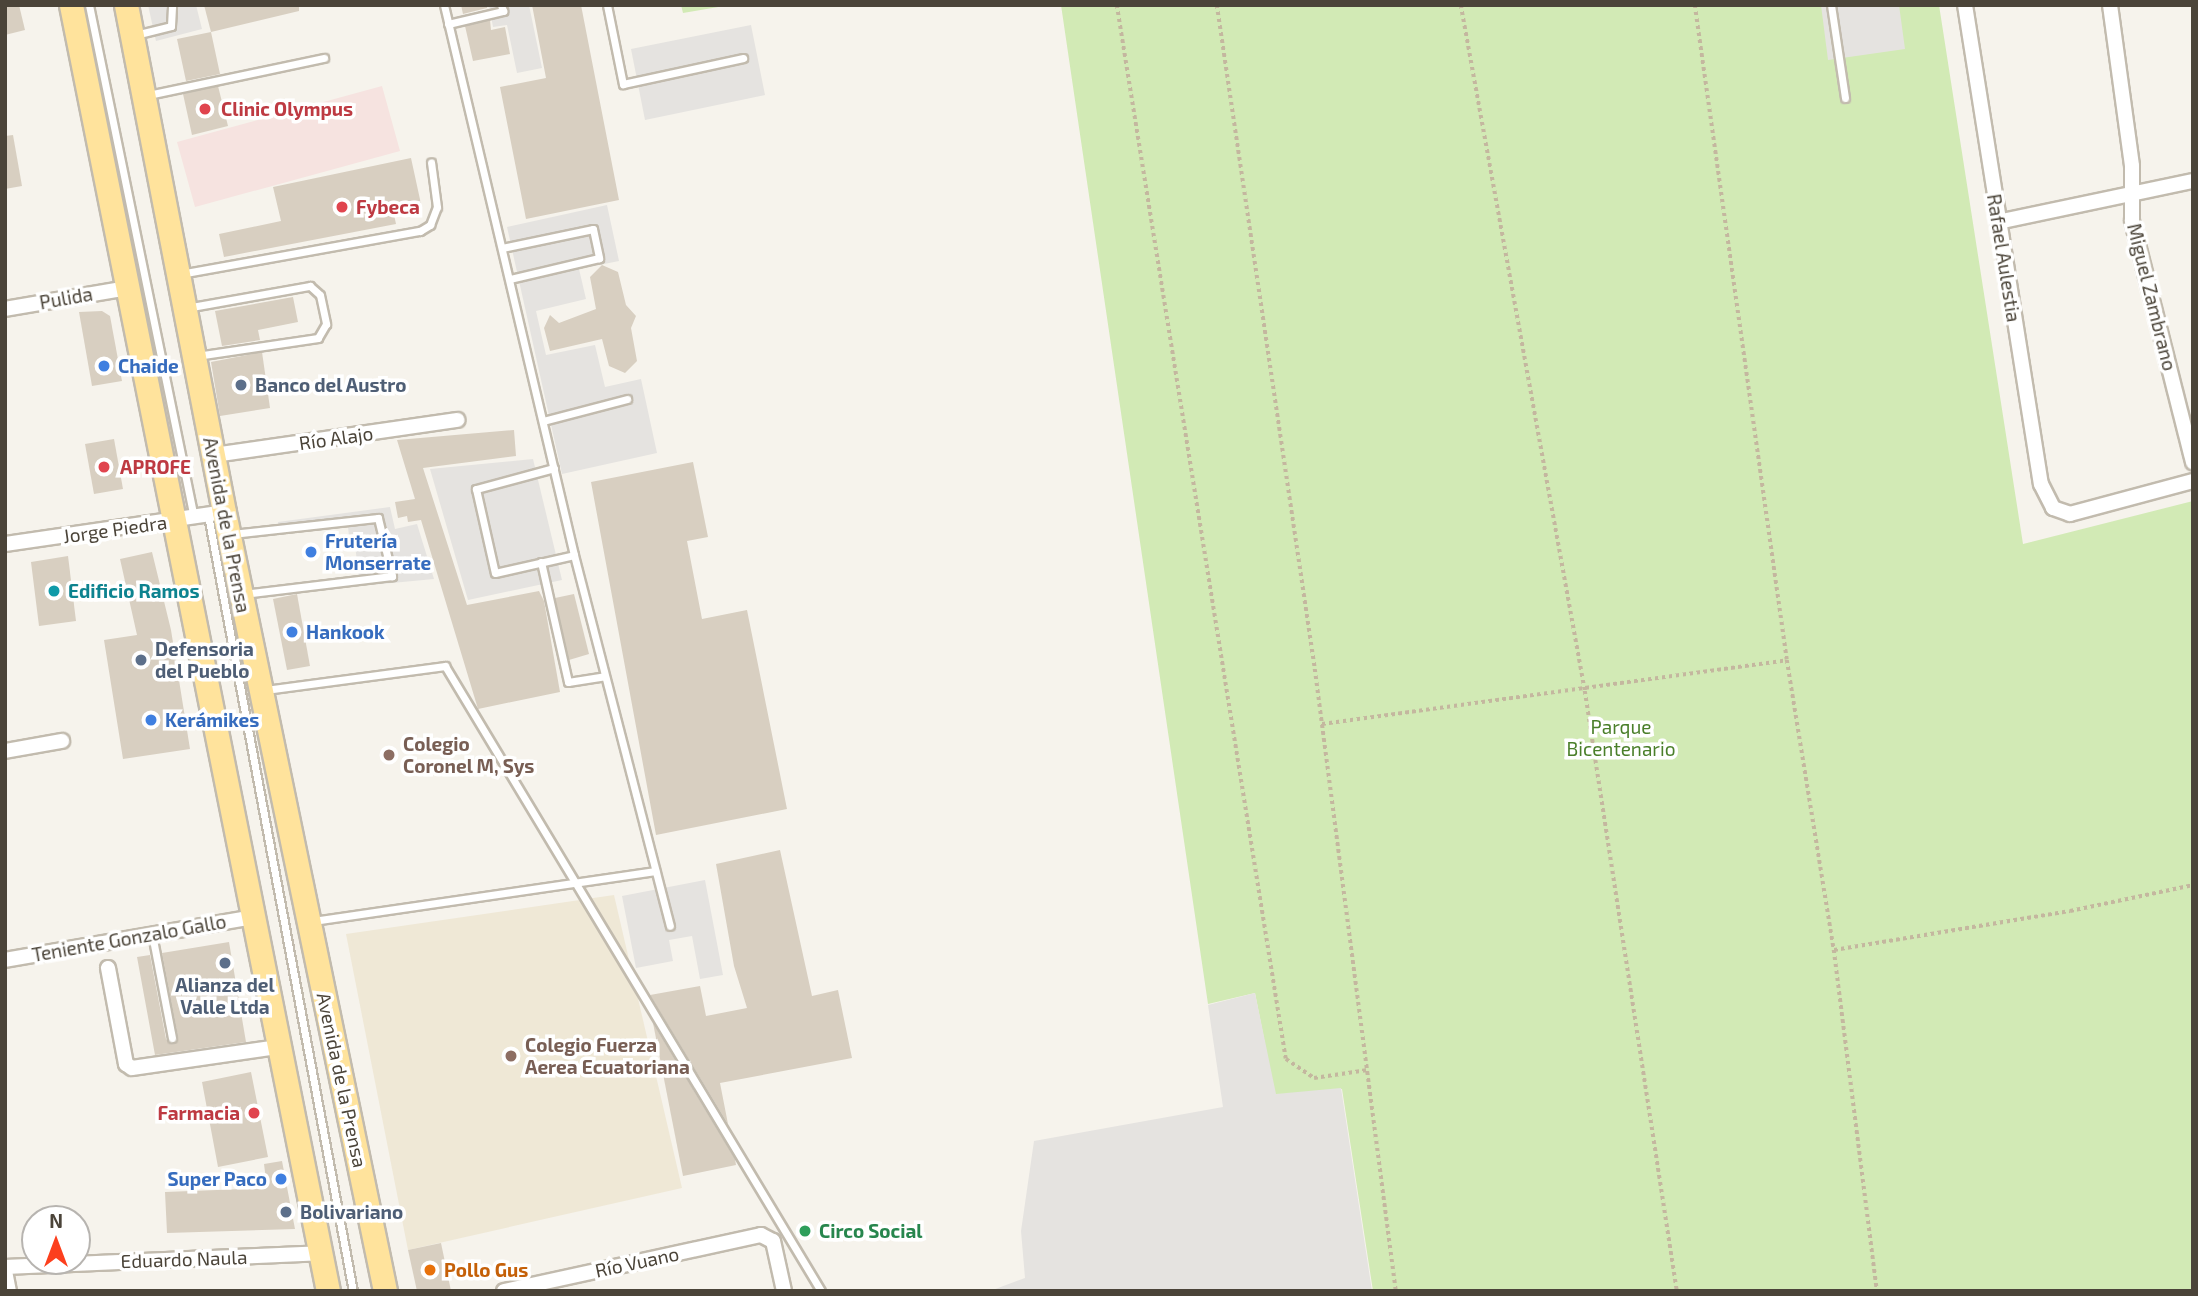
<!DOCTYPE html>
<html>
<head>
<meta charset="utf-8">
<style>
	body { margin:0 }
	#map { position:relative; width:2198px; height:1296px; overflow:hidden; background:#f6f3ec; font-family:"Exo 2",sans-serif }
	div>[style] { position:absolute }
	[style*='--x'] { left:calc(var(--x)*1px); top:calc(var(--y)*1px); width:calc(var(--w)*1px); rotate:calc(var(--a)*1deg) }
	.education>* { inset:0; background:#efe8d6 }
	.medical>* { inset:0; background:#f6e3e0 }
	.green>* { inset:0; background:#d2eab5 }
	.parking>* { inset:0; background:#e5e3e0 }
	.building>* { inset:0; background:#d8cfc1 }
	.path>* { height:3.5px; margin-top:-1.75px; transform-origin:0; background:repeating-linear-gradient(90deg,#c4b79f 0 3.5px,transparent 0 7px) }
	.roads { filter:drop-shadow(2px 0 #c2bbae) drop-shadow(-2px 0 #c2bbae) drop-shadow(0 2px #c2bbae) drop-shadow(0 -2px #c2bbae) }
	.service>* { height:7px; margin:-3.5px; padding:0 3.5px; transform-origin:3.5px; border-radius:3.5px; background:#fff }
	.minor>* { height:14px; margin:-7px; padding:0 7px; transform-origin:7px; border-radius:7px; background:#fff }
	.primary>* { height:23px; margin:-11.5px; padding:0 11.5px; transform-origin:11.5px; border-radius:11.5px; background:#ffe39c }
	.dots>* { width:19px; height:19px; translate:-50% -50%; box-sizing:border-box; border:4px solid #fff; border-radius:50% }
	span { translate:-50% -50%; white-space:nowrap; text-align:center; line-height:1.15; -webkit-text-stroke:7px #fff; paint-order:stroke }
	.health-label { font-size:19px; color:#be3a42; font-weight:700 }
	.left { translate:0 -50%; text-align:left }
	.right { translate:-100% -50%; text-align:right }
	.street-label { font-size:19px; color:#4b4439 }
	.shop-label { font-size:19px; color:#366cbe; font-weight:700 }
	.service-label { font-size:19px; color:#4e5e75; font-weight:700 }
	.culture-label { font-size:19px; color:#0d838f; font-weight:700 }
	.park-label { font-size:19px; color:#4a7f2a }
	.education-label { font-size:19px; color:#785e54; font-weight:700 }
	.leisure-label { font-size:19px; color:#27864d; font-weight:700 }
	.food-label { font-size:19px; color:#c56008; font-weight:700 }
	.frame { position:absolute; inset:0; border:7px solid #4b4439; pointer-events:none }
	.north { position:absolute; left:21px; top:1205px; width:70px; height:70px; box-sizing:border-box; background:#fff; border:2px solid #b7b4b0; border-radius:50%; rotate:0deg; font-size:19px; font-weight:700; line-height:28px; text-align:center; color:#4b4439 }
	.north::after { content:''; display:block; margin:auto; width:24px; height:32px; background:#fc3f1d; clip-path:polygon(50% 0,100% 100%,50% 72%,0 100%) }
</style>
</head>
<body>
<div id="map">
	<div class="education">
		<div style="clip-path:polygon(614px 895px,682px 1188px,408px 1250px,346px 934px)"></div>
	</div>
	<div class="medical">
		<div style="clip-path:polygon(382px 86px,400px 151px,195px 207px,177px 142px)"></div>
	</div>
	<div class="green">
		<div style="clip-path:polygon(681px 5px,730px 5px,683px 13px)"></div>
		<div style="clip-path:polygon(1061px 5px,1939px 5px,2023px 544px,2193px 501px,2193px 1291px,1373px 1291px,1342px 1089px,1275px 1095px,1255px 993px,1208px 1004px)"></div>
	</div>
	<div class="parking">
		<div style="clip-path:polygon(148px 5px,196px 5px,202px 29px,156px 41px)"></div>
		<div style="clip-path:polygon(489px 5px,529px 5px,542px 68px,517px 73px,507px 25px,493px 27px)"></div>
		<div style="clip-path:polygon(1821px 5px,1899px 5px,1905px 49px,1828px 60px)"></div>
		<div style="clip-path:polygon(751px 25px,765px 95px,645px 120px,631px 49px)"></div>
		<div style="clip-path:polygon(607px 205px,619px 261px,579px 269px,586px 299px,536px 311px,546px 355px,595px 345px,605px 387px,641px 379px,657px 453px,562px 474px,507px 227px)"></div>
		<div style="clip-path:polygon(533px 459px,562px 580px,468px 600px,430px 469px)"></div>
		<div style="clip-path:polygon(390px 507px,395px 529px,417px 524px,434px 579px,360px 586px,354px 537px,349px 537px,348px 526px,279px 534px,278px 522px)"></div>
		<div style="clip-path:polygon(705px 880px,723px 975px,700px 979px,692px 936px,669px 940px,673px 961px,636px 968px,622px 896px)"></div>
		<div style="clip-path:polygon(1255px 993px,1276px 1094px,1341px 1088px,1372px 1291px,990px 1291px,1025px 1278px,1021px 1231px,1034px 1141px,1223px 1107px,1208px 1005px)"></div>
	</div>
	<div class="building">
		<div style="clip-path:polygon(5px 5px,19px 5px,25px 30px,5px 35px)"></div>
		<div style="clip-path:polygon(204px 5px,299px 5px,299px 11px,211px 32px)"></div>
		<div style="clip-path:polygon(461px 5px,487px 5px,487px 8px,463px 14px)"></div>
		<div style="clip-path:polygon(532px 5px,581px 5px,619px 200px,526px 219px,500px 87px,546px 78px)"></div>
		<div style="clip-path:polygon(490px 20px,491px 30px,505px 27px,510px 54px,473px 61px,465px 26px)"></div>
		<div style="clip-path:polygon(211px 32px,220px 74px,186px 81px,177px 39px)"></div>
		<div style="clip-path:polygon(218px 86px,228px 126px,192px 135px,183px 94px)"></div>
		<div style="clip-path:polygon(13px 135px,22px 186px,5px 189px,5px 136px)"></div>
		<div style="clip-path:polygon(411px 158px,421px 204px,393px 210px,396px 224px,224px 257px,219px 234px,281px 221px,273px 187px)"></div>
		<div style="clip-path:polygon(602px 265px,618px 272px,626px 305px,636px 316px,631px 328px,637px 361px,625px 373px,609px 366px,602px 339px,550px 351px,544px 328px,550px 315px,559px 323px,596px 309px,590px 277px)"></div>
		<div style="clip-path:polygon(293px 297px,298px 322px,258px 330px,260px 340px,222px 346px,215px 311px)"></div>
		<div style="clip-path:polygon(102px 311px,110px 316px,122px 381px,92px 386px,79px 312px)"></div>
		<div style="clip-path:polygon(262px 352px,270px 408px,220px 416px,211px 362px)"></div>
		<div style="clip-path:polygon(514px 430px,516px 456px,423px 468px,467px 605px,539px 591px,544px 601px,560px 692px,478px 709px,421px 520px,408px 522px,407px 516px,398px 518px,395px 502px,415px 499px,397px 440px)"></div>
		<div style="clip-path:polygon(114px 439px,123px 489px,94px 494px,85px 444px)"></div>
		<div style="clip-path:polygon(693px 462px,708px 537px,687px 541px,702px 619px,747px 610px,787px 809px,656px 835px,591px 482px)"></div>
		<div style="clip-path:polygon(152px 552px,171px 630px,190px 749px,123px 759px,104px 640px,137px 635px,120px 559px)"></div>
		<div style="clip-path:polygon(68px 556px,76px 621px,39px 626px,31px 562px)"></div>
		<div style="clip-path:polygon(297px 594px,310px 666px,287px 670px,273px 599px)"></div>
		<div style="clip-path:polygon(574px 594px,589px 654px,569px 660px,555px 598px)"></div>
		<div style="clip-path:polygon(780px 850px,812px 996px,838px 990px,852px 1058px,720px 1083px,728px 1124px,650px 995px,700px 986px,706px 1016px,747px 1008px,734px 966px,716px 864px)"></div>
		<div style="clip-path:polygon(229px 942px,246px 1042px,155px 1055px,137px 957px,150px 955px,166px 1039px,172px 1044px,178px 1037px,162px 953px)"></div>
		<div style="clip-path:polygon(653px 1023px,735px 1159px,736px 1165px,683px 1176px)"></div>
		<div style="clip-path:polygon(251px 1072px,268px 1157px,218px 1167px,202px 1082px)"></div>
		<div style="clip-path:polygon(282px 1161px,295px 1229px,167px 1233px,165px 1192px,267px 1188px,264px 1164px)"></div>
		<div style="clip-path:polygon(441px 1243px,451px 1291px,417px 1291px,408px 1250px)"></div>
	</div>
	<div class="path">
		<div style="--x:1117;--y:5;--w:1067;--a:80.89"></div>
		<div style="--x:1286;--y:1059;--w:34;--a:34"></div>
		<div style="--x:1314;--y:1078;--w:54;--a:-8.6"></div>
		<div style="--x:1217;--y:5;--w:671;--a:81.6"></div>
		<div style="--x:1315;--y:669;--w:627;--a:82.58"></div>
		<div style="--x:1461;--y:5;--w:697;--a:79.75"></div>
		<div style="--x:1585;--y:691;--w:607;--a:81.28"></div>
		<div style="--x:1695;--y:5;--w:661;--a:82"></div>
		<div style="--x:1787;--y:660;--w:294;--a:80.8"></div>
		<div style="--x:1834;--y:950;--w:344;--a:82.8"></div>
		<div style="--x:1322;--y:724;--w:469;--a:-7.8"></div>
		<div style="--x:1834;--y:950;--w:239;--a:-9.4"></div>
		<div style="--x:2070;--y:911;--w:126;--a:-11.9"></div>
	</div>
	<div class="roads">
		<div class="service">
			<div style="--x:89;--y:5;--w:524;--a:78.43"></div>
			<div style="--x:444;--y:5;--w:565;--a:76.7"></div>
			<div style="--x:574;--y:555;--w:383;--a:75.5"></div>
			<div style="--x:607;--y:5;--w:81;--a:78.6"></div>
			<div style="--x:623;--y:84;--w:123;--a:-12.2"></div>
			<div style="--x:1831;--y:5;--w:94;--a:81.4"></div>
			<div style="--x:448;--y:24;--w:57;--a:-13.3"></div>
			<div style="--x:503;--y:11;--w:6;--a:-108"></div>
			<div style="--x:135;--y:35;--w:37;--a:-14"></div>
			<div style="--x:171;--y:26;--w:21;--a:-87"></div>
			<div style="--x:148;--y:95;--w:180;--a:-11.9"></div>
			<div style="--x:502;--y:248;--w:93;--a:-11.8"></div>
			<div style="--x:593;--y:229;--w:30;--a:78"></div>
			<div style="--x:599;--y:258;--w:91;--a:166.7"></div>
			<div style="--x:180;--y:274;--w:244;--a:-10.2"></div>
			<div style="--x:420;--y:231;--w:12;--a:-31"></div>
			<div style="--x:430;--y:225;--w:19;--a:-69"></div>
			<div style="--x:437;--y:207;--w:45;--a:-97.6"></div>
			<div style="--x:186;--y:308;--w:126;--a:-10.1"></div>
			<div style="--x:310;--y:286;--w:13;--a:42"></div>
			<div style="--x:320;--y:295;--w:30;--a:78"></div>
			<div style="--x:326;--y:324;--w:16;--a:120"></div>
			<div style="--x:318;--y:338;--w:123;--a:171.6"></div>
			<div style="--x:543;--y:421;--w:87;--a:-14.7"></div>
			<div style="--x:554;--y:468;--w:81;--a:164.9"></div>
			<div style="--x:476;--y:489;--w:86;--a:77.3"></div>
			<div style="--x:495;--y:573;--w:81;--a:-12.8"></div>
			<div style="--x:208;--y:515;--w:789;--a:79.42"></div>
			<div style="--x:232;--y:534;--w:147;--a:-6.3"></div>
			<div style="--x:378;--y:518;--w:60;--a:76.4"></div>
			<div style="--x:392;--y:576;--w:150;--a:173.1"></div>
			<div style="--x:541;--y:562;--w:123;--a:77.3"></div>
			<div style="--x:568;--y:682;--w:37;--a:-9"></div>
			<div style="--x:265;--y:690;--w:182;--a:-7.6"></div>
			<div style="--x:445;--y:666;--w:729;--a:58.97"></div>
			<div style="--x:313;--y:921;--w:346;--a:-8.3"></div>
			<div style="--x:152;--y:934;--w:106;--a:79.1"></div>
		</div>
		<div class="minor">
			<div style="--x:1965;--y:5;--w:485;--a:81"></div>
			<div style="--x:2041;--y:484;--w:27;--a:63"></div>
			<div style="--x:2053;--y:508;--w:18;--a:19"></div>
			<div style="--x:2070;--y:514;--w:127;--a:-15"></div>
			<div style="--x:2110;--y:5;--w:162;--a:82.2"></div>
			<div style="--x:2132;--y:166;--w:55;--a:90"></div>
			<div style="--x:2132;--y:221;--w:249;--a:75.8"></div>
			<div style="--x:1998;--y:222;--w:199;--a:-11.9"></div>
			<div style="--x:5;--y:309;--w:125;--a:-9.7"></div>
			<div style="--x:214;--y:455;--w:246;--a:-8.2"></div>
			<div style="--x:5;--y:544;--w:221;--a:-8.3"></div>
			<div style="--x:5;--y:751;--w:58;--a:-10"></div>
			<div style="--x:5;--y:960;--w:252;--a:-9.8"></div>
			<div style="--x:108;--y:968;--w:98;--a:79.4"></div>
			<div style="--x:126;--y:1064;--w:7;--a:34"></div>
			<div style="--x:132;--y:1068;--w:148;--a:-8.2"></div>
			<div style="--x:5;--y:1267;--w:315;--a:-2.5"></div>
			<div style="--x:5;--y:1271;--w:20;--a:79"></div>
			<div style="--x:504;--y:1291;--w:263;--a:-12.3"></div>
			<div style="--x:761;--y:1235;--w:13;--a:27"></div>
			<div style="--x:773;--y:1241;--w:51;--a:77.6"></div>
		</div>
		<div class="primary">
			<div style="--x:71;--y:5;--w:1311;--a:78.7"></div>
			<div style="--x:126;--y:5;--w:516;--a:79.06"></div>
			<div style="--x:224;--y:512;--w:795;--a:78.32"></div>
		</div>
	</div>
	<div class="dots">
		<div style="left:205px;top:109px;background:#e0444e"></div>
		<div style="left:342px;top:207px;background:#e0444e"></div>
		<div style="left:104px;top:366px;background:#3f7fe0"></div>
		<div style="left:241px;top:385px;background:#5c6f8a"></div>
		<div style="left:104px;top:467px;background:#e0444e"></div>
		<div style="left:311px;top:552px;background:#3f7fe0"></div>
		<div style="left:54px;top:591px;background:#0f9aa8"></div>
		<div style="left:292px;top:632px;background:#3f7fe0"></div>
		<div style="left:141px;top:660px;background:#5c6f8a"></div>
		<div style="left:151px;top:720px;background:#3f7fe0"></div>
		<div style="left:389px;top:755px;background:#8d6e63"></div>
		<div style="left:225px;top:963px;background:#5c6f8a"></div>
		<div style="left:511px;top:1056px;background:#8d6e63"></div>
		<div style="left:254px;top:1113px;background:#e0444e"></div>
		<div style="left:281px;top:1179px;background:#3f7fe0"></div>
		<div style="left:286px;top:1212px;background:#5c6f8a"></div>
		<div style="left:805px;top:1231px;background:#2e9e5b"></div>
		<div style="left:430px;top:1270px;background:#e8710a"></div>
	</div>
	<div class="health-label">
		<span class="left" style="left:221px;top:109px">Clinic Olympus</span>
		<span class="left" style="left:356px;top:207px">Fybeca</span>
		<span class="left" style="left:120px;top:467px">APROFE</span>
		<span class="right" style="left:240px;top:1113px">Farmacia</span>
	</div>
	<div class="street-label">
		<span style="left:2004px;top:258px;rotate:81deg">Rafael Aulestia</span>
		<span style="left:2152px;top:297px;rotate:76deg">Miguel Zambrano</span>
		<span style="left:66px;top:298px;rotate:-10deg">Pulida</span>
		<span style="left:336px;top:438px;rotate:-8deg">Río Alajo</span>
		<span style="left:227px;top:525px;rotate:79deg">Avenida de la Prensa</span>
		<span style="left:115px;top:529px;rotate:-8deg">Jorge Piedra</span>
		<span style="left:129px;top:938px;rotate:-10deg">Teniente Gonzalo Gallo</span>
		<span style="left:342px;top:1080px;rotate:78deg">Avenida de la Prensa</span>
		<span style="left:184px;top:1259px;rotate:-2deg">Eduardo Naula</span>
		<span style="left:637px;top:1262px;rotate:-12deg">Río Vuano</span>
	</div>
	<div class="shop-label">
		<span class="left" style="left:118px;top:366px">Chaide</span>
		<span class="left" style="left:325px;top:552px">Frutería<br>Monserrate</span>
		<span class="left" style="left:306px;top:632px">Hankook</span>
		<span class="left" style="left:165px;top:720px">Kerámikes</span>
		<span class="right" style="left:267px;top:1179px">Super Paco</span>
	</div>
	<div class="service-label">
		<span class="left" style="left:255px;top:385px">Banco del Austro</span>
		<span class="left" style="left:155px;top:660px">Defensoria<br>del Pueblo</span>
		<span style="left:225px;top:996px">Alianza del<br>Valle Ltda</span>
		<span class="left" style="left:300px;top:1212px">Bolivariano</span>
	</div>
	<div class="culture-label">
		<span class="left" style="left:68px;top:591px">Edificio Ramos</span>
	</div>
	<div class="park-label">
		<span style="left:1621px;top:738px">Parque<br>Bicentenario</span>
	</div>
	<div class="education-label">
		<span class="left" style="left:403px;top:755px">Colegio<br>Coronel M, Sys</span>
		<span class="left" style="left:525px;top:1056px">Colegio Fuerza<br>Aerea Ecuatoriana</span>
	</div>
	<div class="leisure-label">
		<span class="left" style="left:819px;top:1231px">Circo Social</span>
	</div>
	<div class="food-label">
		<span class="left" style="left:444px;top:1270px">Pollo Gus</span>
	</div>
	<div class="frame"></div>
	<div class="north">N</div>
</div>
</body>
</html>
